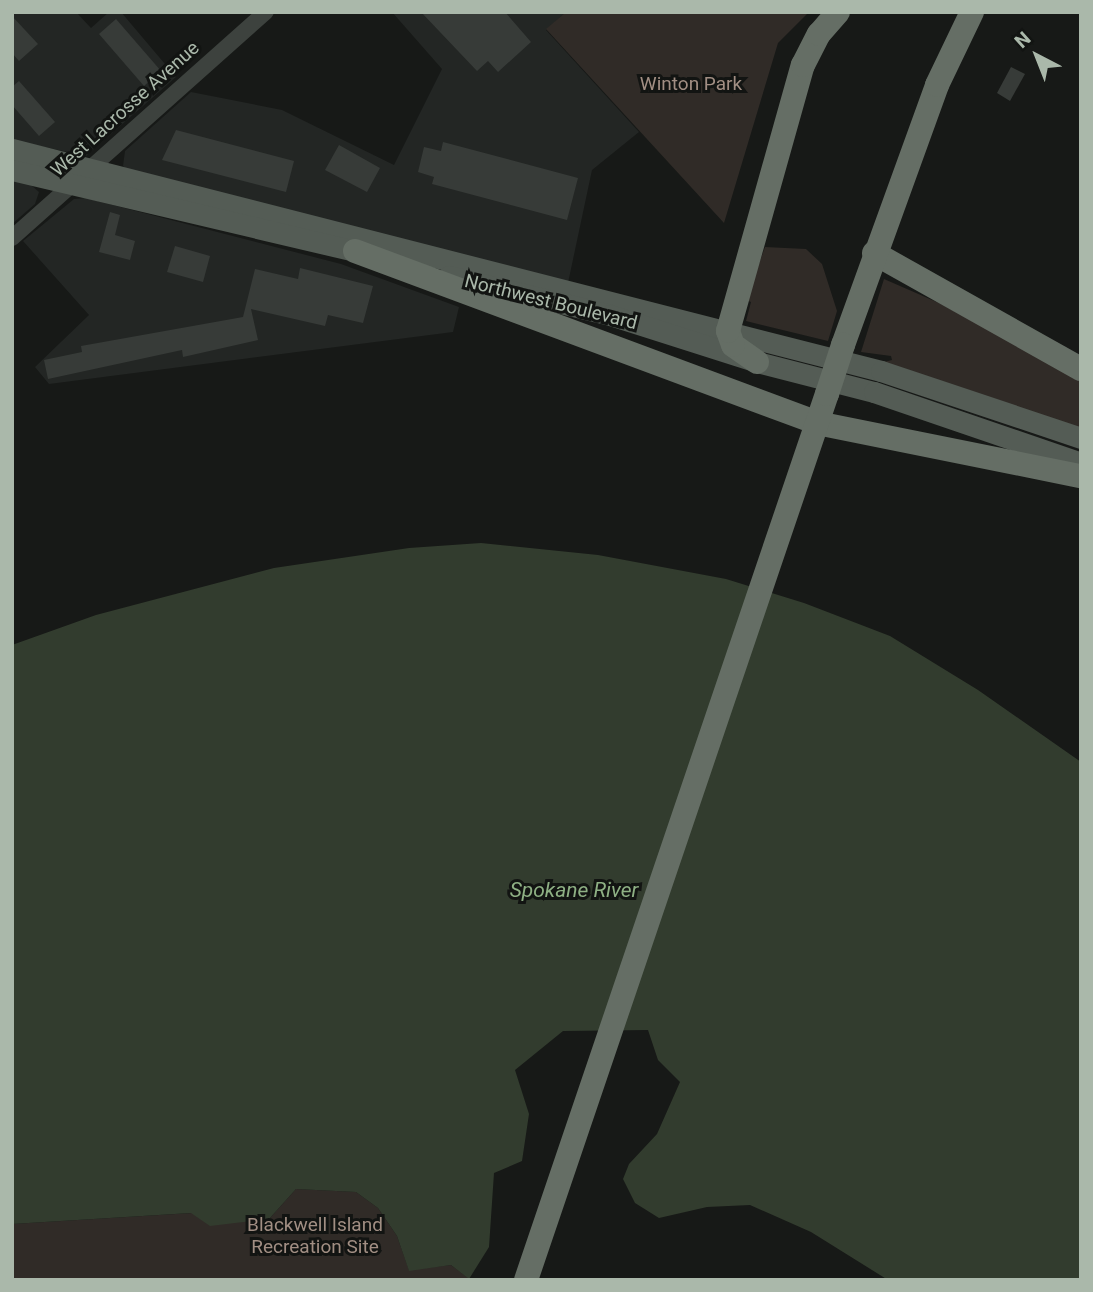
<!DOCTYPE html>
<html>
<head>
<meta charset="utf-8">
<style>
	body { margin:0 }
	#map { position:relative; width:1093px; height:1292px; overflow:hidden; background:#171917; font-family:Roboto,sans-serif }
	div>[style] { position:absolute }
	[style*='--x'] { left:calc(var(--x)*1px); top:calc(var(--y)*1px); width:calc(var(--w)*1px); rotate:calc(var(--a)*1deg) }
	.built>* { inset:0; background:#232624 }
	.green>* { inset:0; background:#302b27 }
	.water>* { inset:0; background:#323c2e }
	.building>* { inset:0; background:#373b38 }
	.minor>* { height:16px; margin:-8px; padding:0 8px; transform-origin:8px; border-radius:8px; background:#3d423e }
	.major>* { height:21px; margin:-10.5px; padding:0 10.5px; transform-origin:10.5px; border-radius:10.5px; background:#545c55 }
	.highway>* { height:24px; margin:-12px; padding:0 12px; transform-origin:12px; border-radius:12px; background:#656e65 }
	.highway-bridge>* { height:24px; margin:-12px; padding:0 12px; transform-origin:12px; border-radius:12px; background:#656e65 }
	span { translate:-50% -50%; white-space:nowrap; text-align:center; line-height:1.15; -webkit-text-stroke:6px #121412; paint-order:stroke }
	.park-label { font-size:19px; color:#a18e83 }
	.street-label { font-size:19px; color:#aab8aa }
	.water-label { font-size:21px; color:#8eb084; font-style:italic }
	.frame { position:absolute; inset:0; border:14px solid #aab8aa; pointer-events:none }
	.north { position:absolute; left:1002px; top:21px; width:70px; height:70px; -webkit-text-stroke:5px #121412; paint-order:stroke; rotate:318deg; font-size:19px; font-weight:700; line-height:28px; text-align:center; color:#aab8aa }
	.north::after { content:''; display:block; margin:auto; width:24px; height:32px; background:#aab8aa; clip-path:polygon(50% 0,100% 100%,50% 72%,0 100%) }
</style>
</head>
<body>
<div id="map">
	<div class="built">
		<div style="clip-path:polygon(12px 12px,76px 12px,91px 28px,109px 12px,121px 12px,176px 77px,86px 156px,12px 140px)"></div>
		<div style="clip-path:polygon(392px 12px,566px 12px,546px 30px,639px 132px,592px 170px,568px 283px,128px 171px,123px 166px,125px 151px,191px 92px,282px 110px,394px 165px,442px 69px)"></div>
		<div style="clip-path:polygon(12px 180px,31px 185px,39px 192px,35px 204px,12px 224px)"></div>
		<div style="clip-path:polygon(86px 198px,341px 264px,459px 307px,453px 332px,49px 384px,35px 367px,89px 315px,23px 241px,74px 199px)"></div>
	</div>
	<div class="green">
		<div style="clip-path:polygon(566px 12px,809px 12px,778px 43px,724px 223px,546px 29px)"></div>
		<div style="clip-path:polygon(765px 247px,806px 249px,822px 264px,837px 311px,828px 341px,746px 321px,751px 302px,746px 300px)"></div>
		<div style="clip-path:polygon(884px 279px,939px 303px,1081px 380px,1081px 431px,880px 363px,892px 360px,891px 356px,861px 352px)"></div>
		<div style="clip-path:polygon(296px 1189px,356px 1192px,378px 1208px,397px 1236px,409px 1270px,451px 1265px,471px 1280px,12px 1280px,12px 1224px,192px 1213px,269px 1219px)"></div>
	</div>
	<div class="water">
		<div style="clip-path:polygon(481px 543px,598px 555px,726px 579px,804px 603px,890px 636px,978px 690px,1081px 762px,1081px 1280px,888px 1280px,811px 1232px,750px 1205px,707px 1207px,659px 1218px,635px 1203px,623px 1179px,629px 1164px,657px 1134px,680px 1082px,658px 1060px,648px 1030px,563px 1031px,515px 1070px,529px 1114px,522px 1161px,494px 1173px,489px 1247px,469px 1279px,451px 1265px,409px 1271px,397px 1236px,378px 1208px,356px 1192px,296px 1189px,269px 1219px,210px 1226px,191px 1213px,12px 1224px,12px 645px,96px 615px,274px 568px,409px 548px)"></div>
	</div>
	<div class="building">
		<div style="clip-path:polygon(421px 12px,505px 12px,531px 42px,498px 72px,488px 61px,477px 71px)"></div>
		<div style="clip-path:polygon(12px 16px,38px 44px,19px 61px,12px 53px)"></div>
		<div style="clip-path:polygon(116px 19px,161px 71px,144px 86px,99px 34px)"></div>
		<div style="clip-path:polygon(1011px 67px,1025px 74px,1010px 101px,997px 93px)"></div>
		<div style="clip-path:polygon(19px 81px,55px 122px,39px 136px,12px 105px,12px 87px)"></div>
		<div style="clip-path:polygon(176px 130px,294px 161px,286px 192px,162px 160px)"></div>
		<div style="clip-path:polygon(443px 142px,578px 178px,567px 220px,432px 184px,434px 177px,418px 172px,424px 147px,441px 151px)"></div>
		<div style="clip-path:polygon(339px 145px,380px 168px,367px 192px,325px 170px)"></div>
		<div style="clip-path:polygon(110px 212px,120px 215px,115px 235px,135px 241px,130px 260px,99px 252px)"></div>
		<div style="clip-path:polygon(175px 246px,210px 256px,203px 282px,167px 272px)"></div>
		<div style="clip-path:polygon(300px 268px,373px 286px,363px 323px,328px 315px,325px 326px,251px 309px,258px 340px,183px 357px,182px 350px,48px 379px,44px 360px,82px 352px,81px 346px,243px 317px,255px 269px,298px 279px)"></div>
	</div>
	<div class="minor">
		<div style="--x:12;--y:238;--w:340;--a:-41.7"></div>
	</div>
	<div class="major">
		<div style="--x:12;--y:149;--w:897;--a:14.33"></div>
		<div style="--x:881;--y:371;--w:211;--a:18.5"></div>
		<div style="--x:12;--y:170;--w:369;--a:13.3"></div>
		<div style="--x:449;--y:276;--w:166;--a:13.6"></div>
		<div style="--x:610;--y:315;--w:154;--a:17.7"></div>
		<div style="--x:757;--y:362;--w:121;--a:14.4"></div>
		<div style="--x:874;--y:392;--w:219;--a:18.9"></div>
	</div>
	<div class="highway">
		<div style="--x:355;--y:251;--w:493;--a:20.4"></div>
		<div style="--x:817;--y:423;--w:269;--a:11.4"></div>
		<div style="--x:874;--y:253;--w:237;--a:29.3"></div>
		<div style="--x:843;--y:345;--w:276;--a:-70.1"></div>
		<div style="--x:937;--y:85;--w:81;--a:-64.4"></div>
		<div style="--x:757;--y:362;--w:29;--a:-145"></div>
		<div style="--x:733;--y:345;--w:15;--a:-110"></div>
		<div style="--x:728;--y:331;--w:276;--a:-74.3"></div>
		<div style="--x:803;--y:65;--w:35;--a:-63"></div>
		<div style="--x:819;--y:34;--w:29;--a:-49"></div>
		<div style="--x:526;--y:1280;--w:936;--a:-71.24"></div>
	</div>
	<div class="highway-bridge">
		<div style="--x:827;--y:394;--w:52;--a:-71.9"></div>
	</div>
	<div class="park-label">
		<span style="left:691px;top:84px">Winton Park</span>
		<span style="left:315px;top:1236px">Blackwell Island<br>Recreation Site</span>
	</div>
	<div class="street-label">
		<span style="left:125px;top:109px;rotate:-42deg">West Lacrosse Avenue</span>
		<span style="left:551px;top:302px;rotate:14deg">Northwest Boulevard</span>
	</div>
	<div class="water-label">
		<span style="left:574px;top:890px">Spokane River</span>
	</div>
	<div class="frame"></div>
	<div class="north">N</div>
</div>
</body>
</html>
